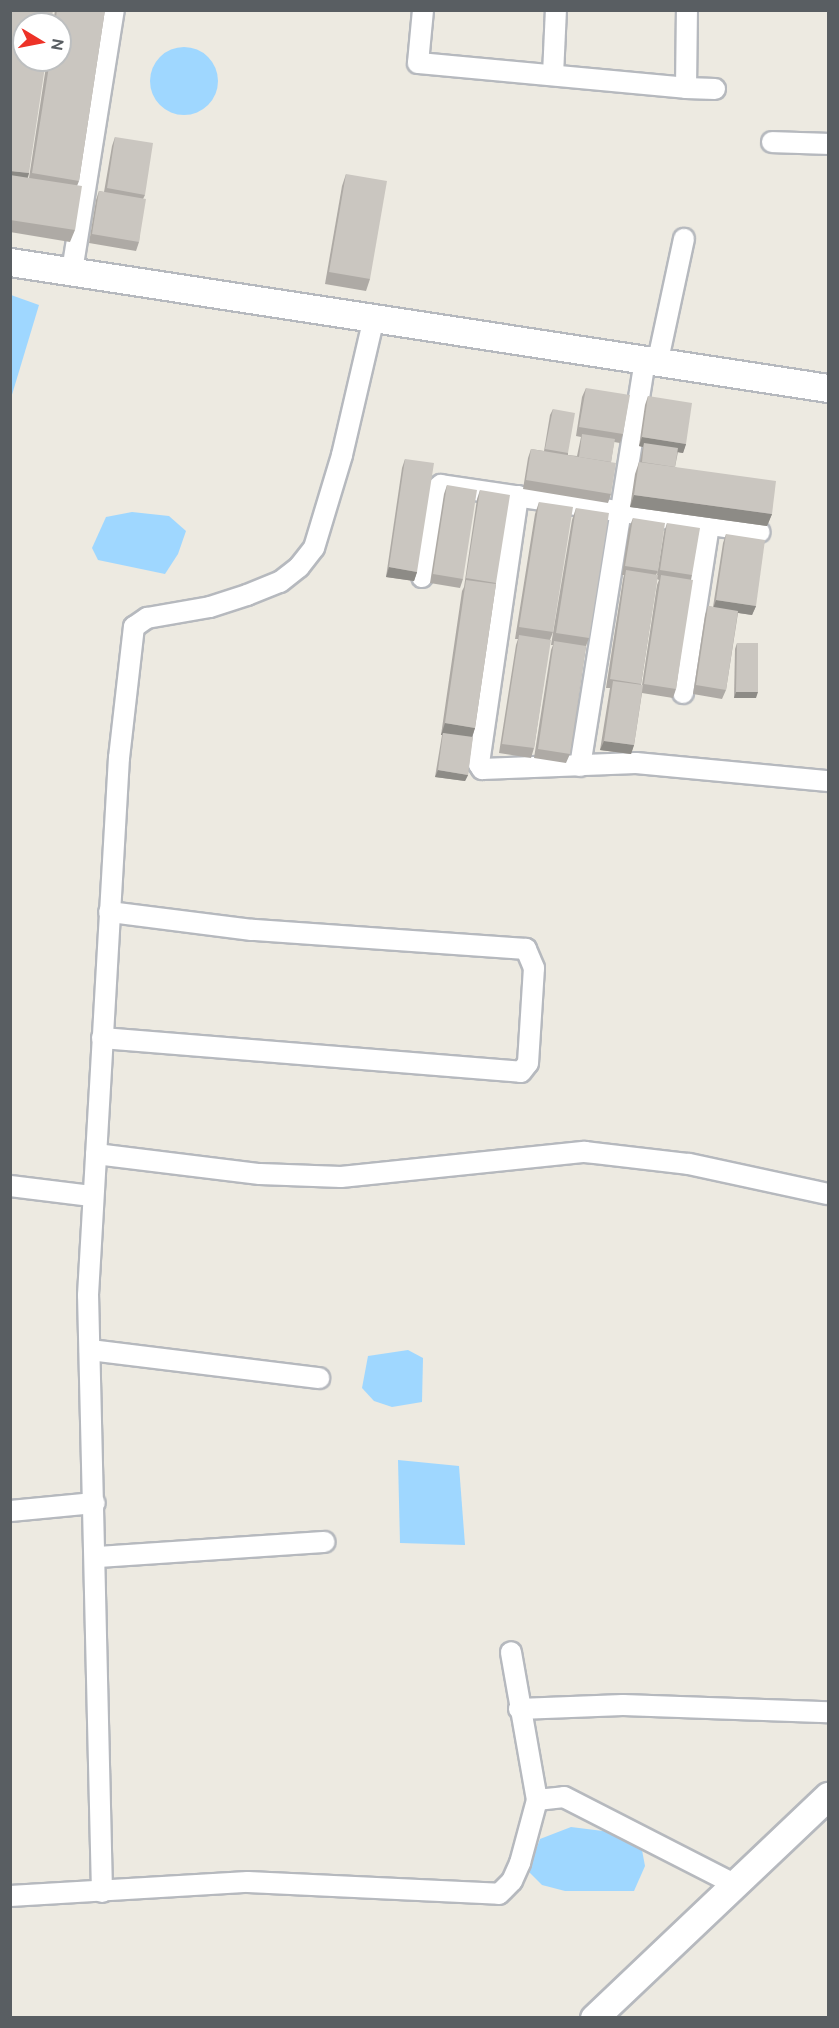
<!DOCTYPE html>
<html>
<head>
<meta charset="utf-8">
<style>
	body { margin:0 }
	#map { position:relative; width:839px; height:2028px; overflow:hidden; background:#edeae1; font-family:Ubuntu,sans-serif }
	div>[style] { position:absolute }
	[style*='--x'] { left:calc(var(--x)*1px); top:calc(var(--y)*1px); width:calc(var(--w)*1px); rotate:calc(var(--a)*1deg) }
	.water>* { inset:0; background:#9fd7ff }
	.round { border-radius:50% }
	.roads { filter:drop-shadow(2px 0 #b6b9be) drop-shadow(-2px 0 #b6b9be) drop-shadow(0 2px #b6b9be) drop-shadow(0 -2px #b6b9be) }
	.street>* { height:20px; margin:-10px; padding:0 10px; transform-origin:10px; border-radius:10px; background:#fff }
	.secondary>* { height:27px; margin:-13.5px; padding:0 13.5px; transform-origin:13.5px; border-radius:13.5px; background:#fff }
	.wall>* { inset:0; background:#aeaaa5 }
	.shaded-wall>* { inset:0; background:#8d8b86 }
	.building>* { inset:0; background:#cac6c0 }
	span { translate:-50% -50%; white-space:nowrap; text-align:center; line-height:1.15; -webkit-text-stroke:6px #fff; paint-order:stroke }
	.frame { position:absolute; inset:0; border:12px solid #595e62; pointer-events:none }
	.north { position:absolute; left:12px; top:12px; width:60px; height:60px; box-sizing:border-box; background:#fff; border:2px solid #bdbfc0; border-radius:50%; rotate:100deg; font-size:16px; font-weight:700; line-height:24px; text-align:center; color:#595e62 }
	.north::after { content:''; display:block; margin:auto; width:21px; height:27px; background:#ed3227; clip-path:polygon(50% 0,100% 100%,50% 72%,0 100%) }
</style>
</head>
<body>
<div id="map">
	<div class="water">
		<div class="round" style="left:150px;top:47px;width:68px;height:68px"></div>
		<div style="clip-path:polygon(11px 295px,39px 305px,11px 398px,10px 295px)"></div>
		<div style="clip-path:polygon(132px 512px,169px 516px,186px 531px,178px 554px,165px 574px,98px 560px,92px 548px,106px 517px)"></div>
		<div style="clip-path:polygon(408px 1350px,423px 1358px,422px 1402px,392px 1407px,374px 1401px,362px 1388px,368px 1356px)"></div>
		<div style="clip-path:polygon(398px 1460px,459px 1466px,465px 1545px,400px 1543px)"></div>
		<div style="clip-path:polygon(571px 1827px,611px 1832px,642px 1850px,645px 1866px,634px 1891px,565px 1891px,542px 1885px,528px 1871px,540px 1839px)"></div>
	</div>
	<div class="roads">
		<div class="street">
			<div style="--x:423;--y:10;--w:53;--a:95.4"></div>
			<div style="--x:418;--y:63;--w:269;--a:5.3"></div>
			<div style="--x:686;--y:88;--w:78;--a:-89.3"></div>
			<div style="--x:553;--y:75;--w:65;--a:-87.4"></div>
			<div style="--x:686;--y:88;--w:29;--a:2"></div>
			<div style="--x:772;--y:142;--w:56;--a:2"></div>
			<div style="--x:72;--y:271;--w:264;--a:-80.9"></div>
			<div style="--x:658;--y:360;--w:124;--a:-77.9"></div>
			<div style="--x:518;--y:496;--w:271;--a:98.3"></div>
			<div style="--x:479;--y:764;--w:6;--a:59"></div>
			<div style="--x:482;--y:769;--w:154;--a:-2.2"></div>
			<div style="--x:636;--y:763;--w:193;--a:5.4"></div>
			<div style="--x:422;--y:577;--w:88;--a:-81.5"></div>
			<div style="--x:435;--y:490;--w:8;--a:-40"></div>
			<div style="--x:441;--y:485;--w:322;--a:8.4"></div>
			<div style="--x:683;--y:693;--w:170;--a:-81.2"></div>
			<div style="--x:580;--y:766;--w:413;--a:-80.9"></div>
			<div style="--x:102;--y:1038;--w:420;--a:4.6"></div>
			<div style="--x:521;--y:1072;--w:11;--a:-52"></div>
			<div style="--x:528;--y:1063;--w:95;--a:-86.4"></div>
			<div style="--x:534;--y:968;--w:21;--a:-113"></div>
			<div style="--x:526;--y:949;--w:275;--a:-176"></div>
			<div style="--x:252;--y:930;--w:144;--a:-172.8"></div>
			<div style="--x:96;--y:1154;--w:165;--a:7"></div>
			<div style="--x:260;--y:1174;--w:81;--a:2.1"></div>
			<div style="--x:341;--y:1177;--w:245;--a:-5.9"></div>
			<div style="--x:585;--y:1152;--w:105;--a:6.6"></div>
			<div style="--x:689;--y:1164;--w:142;--a:12.2"></div>
			<div style="--x:10;--y:1186;--w:82;--a:7"></div>
			<div style="--x:90;--y:1350;--w:231;--a:7"></div>
			<div style="--x:10;--y:1511;--w:85;--a:-5.4"></div>
			<div style="--x:97;--y:1557;--w:228;--a:-3.8"></div>
			<div style="--x:519;--y:1709;--w:104;--a:-2.2"></div>
			<div style="--x:623;--y:1705;--w:205;--a:2"></div>
			<div style="--x:537;--y:1800;--w:27;--a:-6"></div>
			<div style="--x:564;--y:1797;--w:193;--a:27.1"></div>
			<div style="--x:102;--y:1892;--w:597;--a:-91.34"></div>
			<div style="--x:88;--y:1295;--w:538;--a:-86.7"></div>
			<div style="--x:119;--y:758;--w:132;--a:-83.5"></div>
			<div style="--x:134;--y:627;--w:16;--a:-35"></div>
			<div style="--x:147;--y:618;--w:64;--a:-9.9"></div>
			<div style="--x:210;--y:607;--w:39;--a:-18"></div>
			<div style="--x:247;--y:595;--w:35;--a:-22"></div>
			<div style="--x:280;--y:582;--w:24;--a:-38"></div>
			<div style="--x:299;--y:567;--w:24;--a:-52"></div>
			<div style="--x:314;--y:548;--w:97;--a:-73.2"></div>
			<div style="--x:342;--y:455;--w:142;--a:-76.9"></div>
			<div style="--x:10;--y:1896;--w:238;--a:-3.4"></div>
			<div style="--x:248;--y:1882;--w:251;--a:2.7"></div>
			<div style="--x:499;--y:1894;--w:18;--a:-45"></div>
			<div style="--x:512;--y:1881;--w:20;--a:-66"></div>
			<div style="--x:520;--y:1863;--w:65;--a:-74.9"></div>
			<div style="--x:537;--y:1800;--w:150;--a:-100"></div>
		</div>
		<div class="secondary">
			<div style="--x:10;--y:262;--w:828;--a:8.76"></div>
			<div style="--x:594;--y:2018;--w:323;--a:-43.5"></div>
		</div>
	</div>
	<div class="wall">
		<div style="clip-path:polygon(10px 10px,29px 173px,28px 178px,29px 178px,47px 60px,60px 60px,60px 24px,53px 24px,55px 10px,105px 10px,79px 181px,77px 186px,75px 230px,70px 242px,10px 232px)"></div>
		<div style="clip-path:polygon(115px 137px,145px 195px,143px 199px,139px 242px,136px 251px,89px 243px,96px 200px,99px 191px,104px 192px,112px 146px)"></div>
		<div style="clip-path:polygon(346px 174px,370px 279px,366px 291px,325px 284px,342px 186px)"></div>
		<div style="clip-path:polygon(586px 388px,623px 434px,620px 443px,614px 442px,611px 462px,611px 494px,608px 503px,523px 489px,528px 458px,531px 449px,544px 451px,550px 415px,553px 409px,568px 453px,568px 455px,577px 456px,581px 437px,576px 436px,582px 397px)"></div>
		<div style="clip-path:polygon(648px 396px,686px 444px,683px 453px,678px 452px,675px 467px,772px 514px,767px 526px,630px 507px,635px 474px,639px 462px,640px 462px,643px 447px,639px 446px,645px 405px)"></div>
		<div style="clip-path:polygon(405px 459px,417px 572px,414px 581px,386px 577px,402px 468px)"></div>
		<div style="clip-path:polygon(447px 485px,463px 579px,460px 588px,430px 583px,444px 494px)"></div>
		<div style="clip-path:polygon(480px 490px,496px 584px,475px 728px,472px 737px,468px 775px,465px 781px,435px 777px,442px 735px,441px 735px,462px 591px,464px 587px,477px 499px)"></div>
		<div style="clip-path:polygon(539px 502px,553px 632px,550px 640px,534px 748px,531px 758px,499px 753px,516px 645px,518px 639px,515px 639px,535px 514px)"></div>
		<div style="clip-path:polygon(576px 508px,589px 638px,586px 646px,570px 754px,566px 763px,534px 758px,551px 650px,553px 645px,551px 645px,572px 520px)"></div>
		<div style="clip-path:polygon(evenodd,633px 518px,658px 571px,656px 575px,657px 575px,664px 532px,667px 523px,692px 575px,691px 580px,676px 689px,673px 698px,642px 693px,634px 745px,631px 754px,600px 750px,610px 688px,606px 688px,623px 579px,624px 575px,622px 575px,629px 528px,633px 518px,657px 579px,659px 580px,657px 585px,642px 685px,641px 685px,657px 579px)"></div>
		<div style="clip-path:polygon(726px 534px,756px 606px,752px 615px,738px 613px,726px 690px,722px 699px,693px 694px,705px 615px,708px 606px,713px 607px,723px 543px)"></div>
		<div style="clip-path:polygon(737px 643px,756px 698px,734px 698px,735px 649px)"></div>
	</div>
	<div class="shaded-wall">
		<div style="clip-path:polygon(10px 171px,29px 173px,25px 185px,10px 183px)"></div>
		<div style="clip-path:polygon(642px 437px,686px 444px,683px 453px,644px 447px,644px 443px,643px 447px,639px 446px)"></div>
		<div style="clip-path:polygon(634px 495px,772px 514px,767px 526px,630px 507px)"></div>
		<div style="clip-path:polygon(389px 567px,417px 572px,414px 581px,386px 577px)"></div>
		<div style="clip-path:polygon(716px 600px,756px 606px,752px 615px,713px 609px)"></div>
		<div style="clip-path:polygon(736px 692px,758px 692px,756px 698px,734px 698px)"></div>
		<div style="clip-path:polygon(445px 723px,475px 728px,471px 740px,443px 733px,442px 735px,441px 735px)"></div>
		<div style="clip-path:polygon(604px 741px,634px 745px,631px 754px,600px 750px)"></div>
		<div style="clip-path:polygon(438px 770px,468px 775px,465px 781px,435px 777px)"></div>
	</div>
	<div class="building">
		<div style="clip-path:polygon(10px 10px,53px 10px,51px 24px,24px 24px,24px 60px,46px 60px,29px 173px,10px 171px)"></div>
		<div style="clip-path:polygon(57px 10px,105px 10px,79px 181px,32px 173px,50px 60px,60px 60px,60px 24px,55px 24px)"></div>
		<div style="clip-path:polygon(115px 137px,153px 143px,145px 195px,107px 188px)"></div>
		<div style="clip-path:polygon(346px 174px,387px 181px,370px 279px,329px 272px)"></div>
		<div style="clip-path:polygon(10px 175px,82px 186px,75px 230px,10px 220px)"></div>
		<div style="clip-path:polygon(99px 191px,146px 199px,139px 242px,92px 234px)"></div>
		<div style="clip-path:polygon(586px 388px,630px 395px,623px 434px,579px 427px)"></div>
		<div style="clip-path:polygon(648px 396px,692px 403px,686px 444px,642px 437px)"></div>
		<div style="clip-path:polygon(553px 409px,575px 413px,568px 453px,545px 449px)"></div>
		<div style="clip-path:polygon(582px 434px,615px 439px,611px 462px,579px 457px)"></div>
		<div style="clip-path:polygon(644px 443px,678px 448px,675px 467px,642px 462px)"></div>
		<div style="clip-path:polygon(531px 449px,616px 463px,611px 494px,526px 480px)"></div>
		<div style="clip-path:polygon(405px 459px,434px 463px,417px 572px,389px 567px)"></div>
		<div style="clip-path:polygon(639px 462px,776px 481px,772px 514px,634px 495px)"></div>
		<div style="clip-path:polygon(447px 485px,477px 490px,463px 579px,433px 574px)"></div>
		<div style="clip-path:polygon(480px 490px,510px 495px,496px 583px,466px 578px)"></div>
		<div style="clip-path:polygon(539px 502px,573px 507px,553px 632px,519px 627px)"></div>
		<div style="clip-path:polygon(576px 508px,609px 513px,589px 638px,556px 633px)"></div>
		<div style="clip-path:polygon(633px 518px,665px 523px,658px 571px,625px 566px)"></div>
		<div style="clip-path:polygon(667px 523px,700px 528px,692px 575px,660px 570px)"></div>
		<div style="clip-path:polygon(726px 534px,765px 540px,756px 606px,716px 600px)"></div>
		<div style="clip-path:polygon(626px 570px,658px 575px,641px 684px,610px 679px)"></div>
		<div style="clip-path:polygon(661px 575px,693px 580px,676px 689px,644px 684px)"></div>
		<div style="clip-path:polygon(466px 580px,496px 584px,475px 728px,445px 723px)"></div>
		<div style="clip-path:polygon(708px 606px,738px 611px,726px 690px,696px 685px)"></div>
		<div style="clip-path:polygon(519px 635px,551px 640px,534px 748px,502px 744px)"></div>
		<div style="clip-path:polygon(554px 641px,586px 646px,570px 754px,538px 749px)"></div>
		<div style="clip-path:polygon(737px 643px,758px 643px,758px 692px,736px 692px)"></div>
		<div style="clip-path:polygon(613px 681px,643px 685px,634px 745px,604px 741px)"></div>
		<div style="clip-path:polygon(443px 733px,473px 737px,468px 775px,438px 770px)"></div>
	</div>
	<div class="frame"></div>
	<div class="north">N</div>
</div>
</body>
</html>
